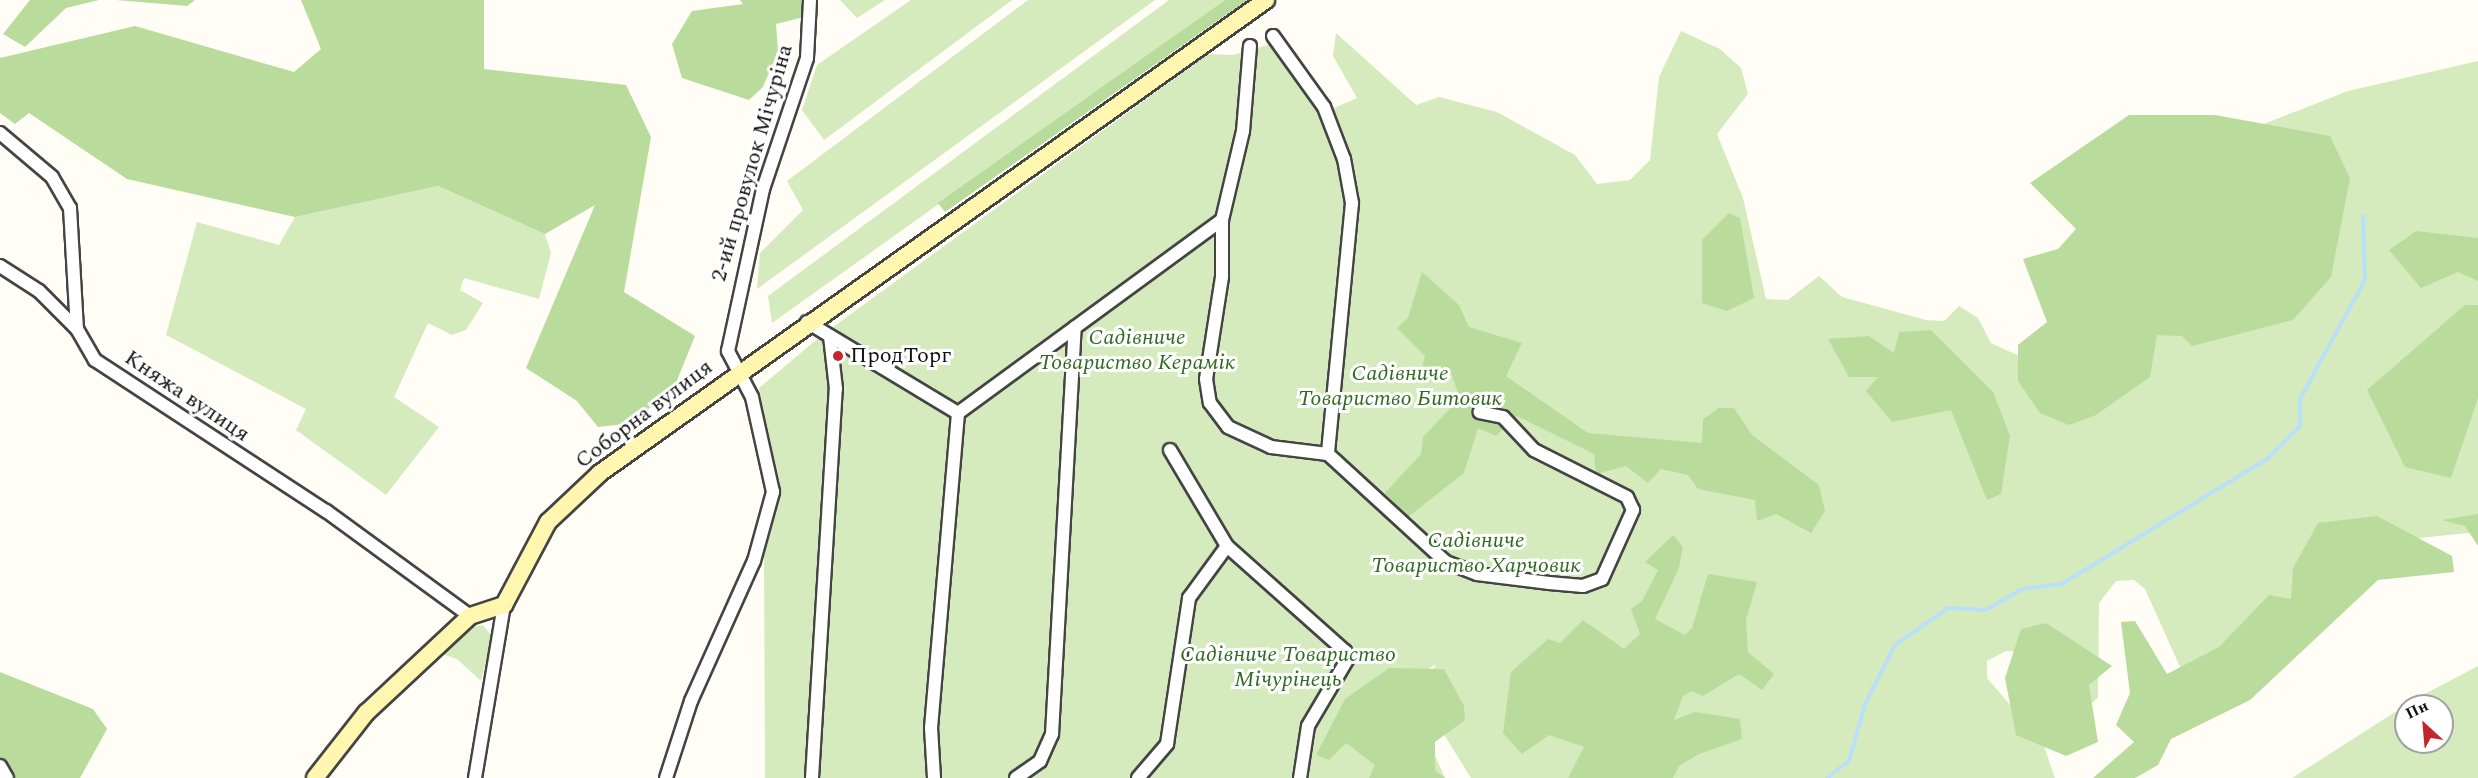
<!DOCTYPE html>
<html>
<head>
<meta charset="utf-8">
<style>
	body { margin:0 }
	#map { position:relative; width:2478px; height:778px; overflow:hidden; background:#fffdf5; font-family:Spectral,serif }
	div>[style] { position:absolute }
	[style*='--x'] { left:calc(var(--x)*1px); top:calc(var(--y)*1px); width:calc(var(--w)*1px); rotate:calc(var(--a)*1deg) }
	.green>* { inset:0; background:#d5ebbd }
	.forest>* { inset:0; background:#b9dc9c }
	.stream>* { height:4px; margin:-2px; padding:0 2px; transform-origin:2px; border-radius:2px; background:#b9e0f7 }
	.roads { filter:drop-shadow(2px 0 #444) drop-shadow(-2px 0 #444) drop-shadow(0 2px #444) drop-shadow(0 -2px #444) }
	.minor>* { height:12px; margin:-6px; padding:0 6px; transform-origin:6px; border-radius:6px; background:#fff }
	.secondary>* { height:16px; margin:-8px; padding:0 8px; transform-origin:8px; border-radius:8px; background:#fff6b0 }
	.dots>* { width:16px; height:16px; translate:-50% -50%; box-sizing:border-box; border:3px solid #fff; border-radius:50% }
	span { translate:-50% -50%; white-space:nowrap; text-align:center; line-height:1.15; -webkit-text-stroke:6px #fff; paint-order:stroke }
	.street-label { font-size:22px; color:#111 }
	.park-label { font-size:22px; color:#2f6b1f; font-style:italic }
	.poi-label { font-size:22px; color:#111 }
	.left { translate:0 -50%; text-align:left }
	.north { position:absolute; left:2394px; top:694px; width:60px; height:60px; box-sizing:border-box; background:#fff; border:2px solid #a0a0a0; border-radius:50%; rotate:334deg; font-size:16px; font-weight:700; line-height:24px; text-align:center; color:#111 }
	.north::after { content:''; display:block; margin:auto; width:21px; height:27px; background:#c4262e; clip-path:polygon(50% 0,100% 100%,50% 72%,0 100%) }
</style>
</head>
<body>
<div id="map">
	<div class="green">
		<div style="clip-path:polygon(840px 0,885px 0,857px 18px)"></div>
		<div style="clip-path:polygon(911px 0,1012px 0,824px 140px,802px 110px,817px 65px)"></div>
		<div style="clip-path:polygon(1028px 0,1155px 0,757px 289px,760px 253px,803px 210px,787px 181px)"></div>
		<div style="clip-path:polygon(1169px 0,1225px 0,772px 323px,768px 296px)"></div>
		<div style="clip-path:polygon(1681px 31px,1720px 49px,1741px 68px,1748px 94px,1717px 134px,1743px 198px,1766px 299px,1788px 300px,1819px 276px,1842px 297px,1926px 320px,1944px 321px,1959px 306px,1978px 318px,1991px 343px,2019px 356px,2230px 137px,2348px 91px,2478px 61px,2478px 532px,2409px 539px,2185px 678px,2145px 589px,2134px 580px,2116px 581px,2099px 603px,2098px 698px,2089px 705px,2028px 652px,2006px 651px,1987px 661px,1987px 678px,2043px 743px,2055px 778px,1471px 778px,1440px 728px,1431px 675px,1436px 664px,1414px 679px,1412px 704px,1445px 778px,765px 778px,764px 554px,778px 495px,759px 388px,822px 335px,1208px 54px,1233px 55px,1274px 43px,1324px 112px,1357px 98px,1333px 56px,1336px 33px,1416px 105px,1439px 97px,1497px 112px,1575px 155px,1597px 184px,1630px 180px,1650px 160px,1659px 77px)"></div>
		<div style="clip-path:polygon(438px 186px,545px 234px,551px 253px,539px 299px,464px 278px,460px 290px,483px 303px,466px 330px,452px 335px,428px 323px,394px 397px,439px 427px,386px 495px,296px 430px,306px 409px,166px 335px,197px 222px,279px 245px,295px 217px)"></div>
		<div style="clip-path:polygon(483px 625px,492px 636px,481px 681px,457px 659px,442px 654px,472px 627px)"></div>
		<div style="clip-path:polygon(evenodd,2478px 666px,2478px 778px,2292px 778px,2417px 698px,2478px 666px,2406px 706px,2442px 706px,2442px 742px,2406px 742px,2406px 706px)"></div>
	</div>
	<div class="forest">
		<div style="clip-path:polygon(30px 0,99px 0,66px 8px,25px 47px,3px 34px)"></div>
		<div style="clip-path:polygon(116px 0,195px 0,187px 6px)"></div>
		<div style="clip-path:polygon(301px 0,484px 0,484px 69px,626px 85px,651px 137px,624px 292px,695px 336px,671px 395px,624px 424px,598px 427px,577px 401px,526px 368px,595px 205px,545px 234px,438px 186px,295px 217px,127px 179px,29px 113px,15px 124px,0 113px,0 58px,135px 26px,294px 72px,321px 49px)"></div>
		<div style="clip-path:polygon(740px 0,807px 0,804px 17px,776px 24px,778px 51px,763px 87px,749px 100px,682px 78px,672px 44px,692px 11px,743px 4px)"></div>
		<div style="clip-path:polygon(1225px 0,1247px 0,945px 212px,938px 203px)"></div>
		<div style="clip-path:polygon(2129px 115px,2215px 115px,2330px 136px,2350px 178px,2331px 277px,2293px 320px,2192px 346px,2182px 336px,2157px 335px,2150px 377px,2096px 415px,2069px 425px,2040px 413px,2018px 381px,2018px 345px,2047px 322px,2023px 259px,2058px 249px,2076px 229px,2030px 183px)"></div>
		<div style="clip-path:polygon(1729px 213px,1740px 218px,1754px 298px,1727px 311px,1702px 303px,1702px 240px)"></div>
		<div style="clip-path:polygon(2416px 231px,2478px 238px,2478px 281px,2458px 272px,2421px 288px,2389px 250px)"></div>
		<div style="clip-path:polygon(1422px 272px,1459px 305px,1469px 327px,1522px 343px,1506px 376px,1588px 433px,1702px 443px,1703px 419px,1719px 408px,1734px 408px,1752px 435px,1819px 485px,1825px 511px,1811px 533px,1776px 514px,1757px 521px,1755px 500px,1698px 489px,1688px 475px,1661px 469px,1648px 483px,1626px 466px,1596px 474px,1594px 454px,1517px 416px,1496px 436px,1478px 428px,1464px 473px,1408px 517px,1385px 493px,1421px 454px,1423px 437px,1460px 398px,1450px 371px,1437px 377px,1421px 371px,1425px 356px,1397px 328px,1408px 318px)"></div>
		<div style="clip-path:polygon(2465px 305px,2478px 305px,2478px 398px,2451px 478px,2405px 467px,2367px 390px)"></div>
		<div style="clip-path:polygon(1931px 330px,1993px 392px,2010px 436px,2001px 494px,1987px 500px,1951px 410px,1892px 422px,1866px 391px,1878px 377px,1849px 377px,1828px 339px,1869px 336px,1894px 353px,1899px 332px)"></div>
		<div style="clip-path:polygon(2478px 514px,2478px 546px,2465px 526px,2442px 520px)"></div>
		<div style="clip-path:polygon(2377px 516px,2452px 556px,2454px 572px,2378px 580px,2250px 700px,2171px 739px,2158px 765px,2135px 778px,2093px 778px,2134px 742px,2116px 725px,2130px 693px,2121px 622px,2135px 621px,2167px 674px,2219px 647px,2269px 595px,2291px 599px,2293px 568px,2318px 523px)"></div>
		<div style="clip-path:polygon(1673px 535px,1683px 547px,1679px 568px,1655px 619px,1685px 635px,1692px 628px,1708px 574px,1757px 582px,1746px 620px,1748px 652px,1774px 674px,1762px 690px,1739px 674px,1703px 696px,1692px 691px,1683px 696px,1674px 720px,1695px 712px,1740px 719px,1742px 739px,1699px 754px,1679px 766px,1673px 778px,1568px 778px,1584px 747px,1549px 735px,1522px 754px,1503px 733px,1511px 672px,1548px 639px,1560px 643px,1583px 620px,1624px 649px,1640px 634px,1631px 609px,1642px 601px,1658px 570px,1645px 562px)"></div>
		<div style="clip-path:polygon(2046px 623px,2112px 666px,2089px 685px,2098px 742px,2066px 756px,2016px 735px,2005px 678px,2021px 629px)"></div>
		<div style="clip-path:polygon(1389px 668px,1444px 669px,1464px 706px,1465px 720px,1435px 742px,1435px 771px,1446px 778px,1369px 778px,1375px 765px,1346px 743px,1329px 760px,1316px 755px,1345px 699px)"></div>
		<div style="clip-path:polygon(0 672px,93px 709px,107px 729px,80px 778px,0 778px)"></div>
	</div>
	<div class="stream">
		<div style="--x:1827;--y:778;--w:28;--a:-38"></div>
		<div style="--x:1849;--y:761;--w:59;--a:-74.3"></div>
		<div style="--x:1865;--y:704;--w:66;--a:-63"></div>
		<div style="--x:1895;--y:645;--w:65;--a:-34.9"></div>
		<div style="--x:1948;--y:608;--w:38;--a:3"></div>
		<div style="--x:1986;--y:610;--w:42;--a:-30.3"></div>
		<div style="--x:2022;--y:589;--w:40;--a:-7.1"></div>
		<div style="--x:2062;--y:584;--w:240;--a:-31.4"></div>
		<div style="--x:2267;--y:459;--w:47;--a:-45"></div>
		<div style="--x:2300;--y:426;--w:27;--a:-90"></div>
		<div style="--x:2300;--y:399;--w:136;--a:-61.4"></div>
		<div style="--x:2365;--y:280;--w:64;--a:-91.8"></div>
	</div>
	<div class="roads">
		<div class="minor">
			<div style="--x:1273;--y:36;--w:87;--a:54.3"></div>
			<div style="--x:1324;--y:107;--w:56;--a:69"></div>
			<div style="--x:1344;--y:159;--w:45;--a:79.7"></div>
			<div style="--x:1352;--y:203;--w:252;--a:95.5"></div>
			<div style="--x:1250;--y:46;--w:85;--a:94.7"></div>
			<div style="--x:1243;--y:131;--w:91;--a:103.3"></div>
			<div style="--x:1222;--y:220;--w:57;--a:90"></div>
			<div style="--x:1222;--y:277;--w:103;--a:98.9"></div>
			<div style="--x:1206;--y:379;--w:24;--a:81"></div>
			<div style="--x:1210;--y:403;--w:30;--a:53"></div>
			<div style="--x:1228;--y:427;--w:47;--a:24.9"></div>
			<div style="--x:1271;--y:447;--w:57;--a:7"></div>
			<div style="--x:1328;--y:454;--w:160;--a:42.5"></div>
			<div style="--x:1446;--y:562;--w:33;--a:21"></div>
			<div style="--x:1477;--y:574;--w:73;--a:7.1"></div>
			<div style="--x:1549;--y:583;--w:34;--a:5"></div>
			<div style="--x:1583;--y:586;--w:20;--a:-20"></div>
			<div style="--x:1602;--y:579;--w:76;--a:-65.8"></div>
			<div style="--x:1633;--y:510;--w:14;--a:-115"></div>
			<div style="--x:1627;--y:497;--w:104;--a:-153.2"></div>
			<div style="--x:1534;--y:450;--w:45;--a:-133.2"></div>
			<div style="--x:1503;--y:417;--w:24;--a:-168"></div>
			<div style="--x:0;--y:133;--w:68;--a:40.2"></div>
			<div style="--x:52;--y:177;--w:36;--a:60"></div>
			<div style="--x:70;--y:208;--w:121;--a:86.7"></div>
			<div style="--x:77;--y:329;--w:36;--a:60"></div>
			<div style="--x:95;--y:360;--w:276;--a:33.2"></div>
			<div style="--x:326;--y:511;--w:178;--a:36.1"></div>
			<div style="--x:0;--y:266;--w:46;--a:32.7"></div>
			<div style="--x:39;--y:291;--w:54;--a:45"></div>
			<div style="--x:807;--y:322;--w:176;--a:31.1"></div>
			<div style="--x:958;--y:413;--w:327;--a:-36.2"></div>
			<div style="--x:1170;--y:450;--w:112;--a:59.3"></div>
			<div style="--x:1227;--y:546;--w:158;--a:41.7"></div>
			<div style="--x:1345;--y:651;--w:9;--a:77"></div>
			<div style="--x:1347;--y:660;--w:77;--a:120.6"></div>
			<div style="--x:1308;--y:726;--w:53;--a:98.7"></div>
			<div style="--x:0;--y:766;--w:14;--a:60"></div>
			<div style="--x:475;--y:778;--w:175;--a:-80.5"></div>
			<div style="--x:666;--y:778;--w:81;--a:-72"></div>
			<div style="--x:691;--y:701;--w:154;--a:-65.8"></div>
			<div style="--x:754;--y:561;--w:72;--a:-74.6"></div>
			<div style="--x:773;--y:492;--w:97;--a:-102.5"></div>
			<div style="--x:752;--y:397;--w:52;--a:-117.6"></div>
			<div style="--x:728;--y:351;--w:166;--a:-77.8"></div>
			<div style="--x:763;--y:189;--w:138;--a:-71.4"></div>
			<div style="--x:807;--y:58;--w:58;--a:-87"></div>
			<div style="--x:812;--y:778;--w:390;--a:-86.5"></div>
			<div style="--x:836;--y:389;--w:53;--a:-96.5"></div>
			<div style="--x:934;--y:778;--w:50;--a:-93.4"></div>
			<div style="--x:931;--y:728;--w:316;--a:-85.1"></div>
			<div style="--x:1016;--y:778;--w:29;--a:-35"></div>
			<div style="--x:1040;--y:761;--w:30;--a:-66"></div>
			<div style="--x:1052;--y:734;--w:407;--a:-86.8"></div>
			<div style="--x:1138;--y:778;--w:45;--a:-49.5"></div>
			<div style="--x:1167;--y:744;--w:148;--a:-81.4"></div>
			<div style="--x:1189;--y:598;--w:64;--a:-53.8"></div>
		</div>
		<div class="secondary">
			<div style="--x:315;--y:778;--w:83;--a:-51.9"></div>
			<div style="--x:366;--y:713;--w:142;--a:-43"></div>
			<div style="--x:470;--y:616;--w:36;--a:-18"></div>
			<div style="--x:504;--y:605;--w:94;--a:-62.1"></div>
			<div style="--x:548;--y:522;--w:71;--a:-43.3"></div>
			<div style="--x:600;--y:473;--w:817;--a:-35.38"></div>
		</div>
	</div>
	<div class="dots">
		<div style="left:838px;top:356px;background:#c4262e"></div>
	</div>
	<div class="street-label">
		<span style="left:752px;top:163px;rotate:-74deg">2-ий провулок Мічуріна</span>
		<span style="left:187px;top:396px;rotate:34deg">Княжа вулиця</span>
		<span style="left:644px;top:414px;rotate:-37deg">Соборна вулиця</span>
	</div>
	<div class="park-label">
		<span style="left:1137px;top:350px">Садівниче<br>Товариство Керамік</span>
		<span style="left:1400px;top:386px">Садівниче<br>Товариство Битовик</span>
		<span style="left:1476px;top:553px">Садівниче<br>Товариство Харчовик</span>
		<span style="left:1288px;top:667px">Садівниче Товариство<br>Мічурінець</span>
	</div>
	<div class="poi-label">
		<span class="left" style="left:850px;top:356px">ПродТорг</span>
	</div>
	<div class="north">Пн</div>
</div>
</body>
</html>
